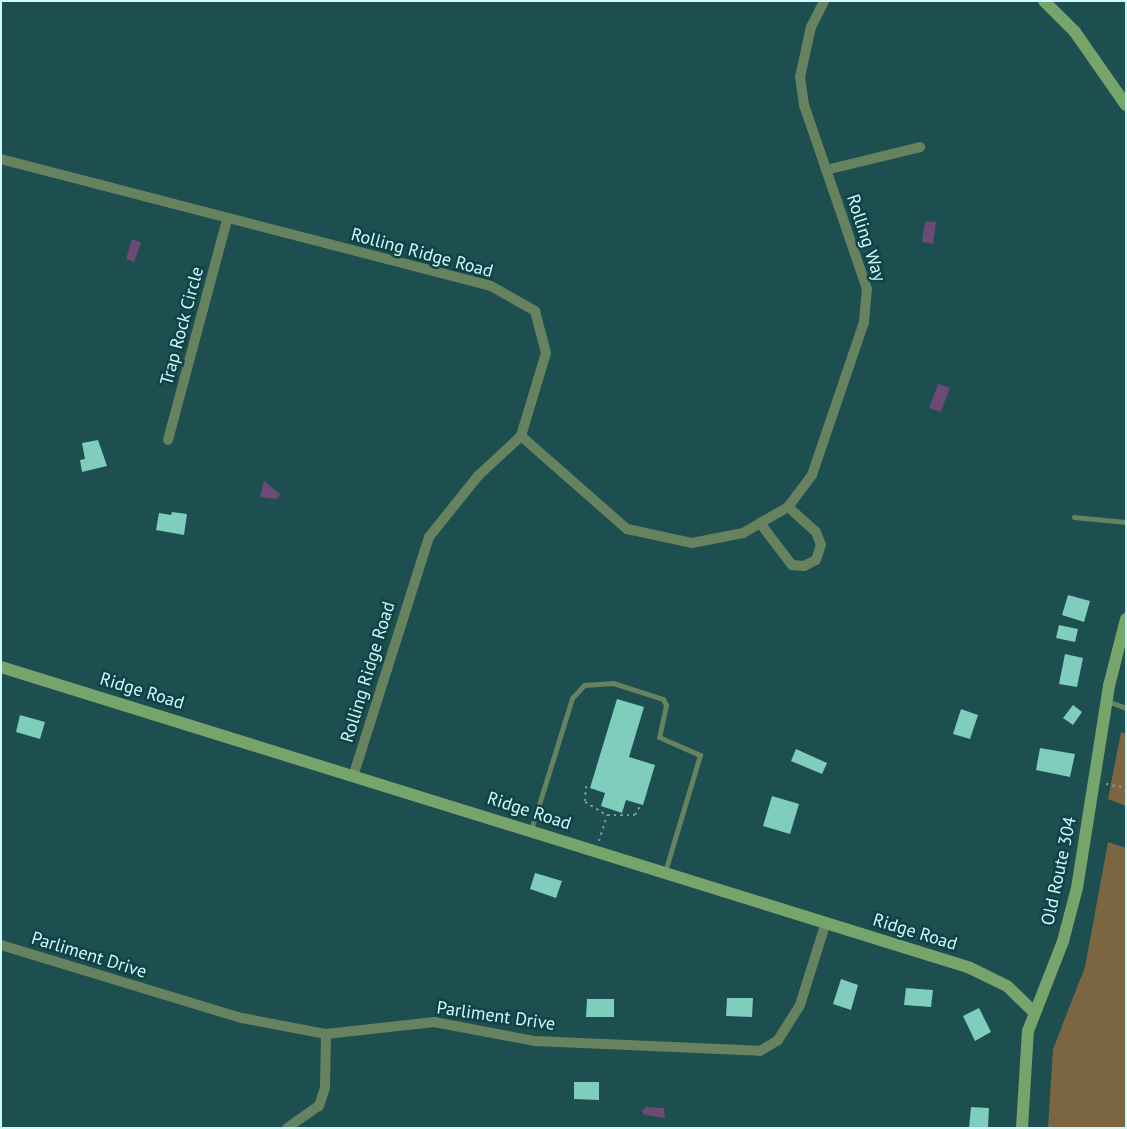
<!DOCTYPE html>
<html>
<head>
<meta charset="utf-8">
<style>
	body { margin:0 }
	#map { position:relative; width:1127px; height:1129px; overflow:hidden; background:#1d4e50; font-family:"PT Sans",sans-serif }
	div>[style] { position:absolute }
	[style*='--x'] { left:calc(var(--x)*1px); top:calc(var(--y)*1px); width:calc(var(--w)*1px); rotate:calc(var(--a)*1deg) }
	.green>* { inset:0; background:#7c6642 }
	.water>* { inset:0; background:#6d4a76 }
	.building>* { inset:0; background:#7fcdbc }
	.path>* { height:2px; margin-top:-1px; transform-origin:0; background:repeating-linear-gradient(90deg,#709d9f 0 2.5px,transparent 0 6.5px) }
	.lane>* { height:5px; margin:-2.5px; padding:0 2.5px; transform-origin:2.5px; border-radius:2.5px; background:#66825e }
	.street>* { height:10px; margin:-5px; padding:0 5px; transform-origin:5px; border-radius:5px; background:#66825e }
	.secondary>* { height:12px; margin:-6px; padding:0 6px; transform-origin:6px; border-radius:6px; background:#76a46a }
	span { translate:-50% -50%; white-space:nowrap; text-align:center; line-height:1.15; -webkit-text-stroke:5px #104345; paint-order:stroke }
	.street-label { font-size:18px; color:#d0fafc }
	.frame { position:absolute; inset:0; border:2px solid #d0fafc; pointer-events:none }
</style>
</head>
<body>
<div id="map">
	<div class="green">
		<div style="clip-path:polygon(1121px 732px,1126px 734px,1126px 806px,1108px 799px)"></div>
		<div style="clip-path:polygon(1108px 842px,1126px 848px,1126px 1128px,1048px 1128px,1053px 1049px,1085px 967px)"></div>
	</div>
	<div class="water">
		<div style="clip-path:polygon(925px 221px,936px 222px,933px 244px,922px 242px)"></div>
		<div style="clip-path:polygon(132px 239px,141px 243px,134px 262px,126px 259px)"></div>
		<div style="clip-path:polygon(938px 384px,950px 388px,941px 412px,929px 408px)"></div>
		<div style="clip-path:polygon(264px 481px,280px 494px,277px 499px,260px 497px)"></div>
		<div style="clip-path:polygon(646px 1107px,664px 1108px,665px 1118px,644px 1115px,642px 1111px)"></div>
	</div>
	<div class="building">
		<div style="clip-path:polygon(98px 440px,107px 466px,82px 472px,80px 460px,85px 459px,82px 443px)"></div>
		<div style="clip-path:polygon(172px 512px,187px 514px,184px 535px,156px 530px,159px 513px,171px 515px)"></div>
		<div style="clip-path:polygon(1068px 595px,1090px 601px,1084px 622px,1062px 615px)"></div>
		<div style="clip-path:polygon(1059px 625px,1078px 629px,1075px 642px,1056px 638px)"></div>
		<div style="clip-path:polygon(1065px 654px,1083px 658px,1077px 687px,1059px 684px)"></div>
		<div style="clip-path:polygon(617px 699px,644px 707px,629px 757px,655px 765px,643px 805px,626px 800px,622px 813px,601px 806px,605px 793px,590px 788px)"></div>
		<div style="clip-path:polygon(1073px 705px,1082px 712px,1073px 725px,1063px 718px)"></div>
		<div style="clip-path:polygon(961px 709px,978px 715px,970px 739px,953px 734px)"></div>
		<div style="clip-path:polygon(20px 715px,45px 722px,40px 739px,16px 732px)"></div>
		<div style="clip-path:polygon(1040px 748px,1075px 754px,1070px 777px,1036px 770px)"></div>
		<div style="clip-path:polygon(796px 749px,827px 763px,822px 774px,791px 761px)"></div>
		<div style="clip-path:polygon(772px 796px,799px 804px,790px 834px,763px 826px)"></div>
		<div style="clip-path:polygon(535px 873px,562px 881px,556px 898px,530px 889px)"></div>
		<div style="clip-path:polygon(841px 979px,858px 985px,851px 1010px,833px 1004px)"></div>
		<div style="clip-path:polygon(906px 988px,933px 990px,931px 1007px,904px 1005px)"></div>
		<div style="clip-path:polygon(727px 998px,753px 998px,752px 1017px,726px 1016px)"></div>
		<div style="clip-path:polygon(587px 999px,614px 999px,614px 1017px,586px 1017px)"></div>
		<div style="clip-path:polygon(979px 1008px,991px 1032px,975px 1041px,963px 1016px)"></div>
		<div style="clip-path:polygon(574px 1082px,599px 1082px,599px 1100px,574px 1099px)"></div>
		<div style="clip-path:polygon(971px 1107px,989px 1108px,988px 1128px,969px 1128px)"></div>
	</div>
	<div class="path">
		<div style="--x:1106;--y:784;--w:20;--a:11"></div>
		<div style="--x:586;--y:786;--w:16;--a:94"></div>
		<div style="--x:585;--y:802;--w:26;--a:31"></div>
		<div style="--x:607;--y:815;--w:28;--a:0"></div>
		<div style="--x:635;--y:815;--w:10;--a:-61"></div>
		<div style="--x:599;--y:841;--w:27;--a:-73"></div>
	</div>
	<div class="lane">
		<div style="--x:1074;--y:517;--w:52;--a:5.5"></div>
		<div style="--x:1107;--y:701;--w:20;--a:20"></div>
		<div style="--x:531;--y:830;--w:138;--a:-72.7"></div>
		<div style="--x:572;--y:698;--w:18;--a:-47"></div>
		<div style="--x:584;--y:685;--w:29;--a:-4"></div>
		<div style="--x:613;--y:683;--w:52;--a:17.7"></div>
		<div style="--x:663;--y:699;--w:7;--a:63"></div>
		<div style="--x:666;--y:705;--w:33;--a:102"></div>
		<div style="--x:659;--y:737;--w:45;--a:23.7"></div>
		<div style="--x:700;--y:755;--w:122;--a:106.7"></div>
	</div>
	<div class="street">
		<div style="--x:1;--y:159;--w:506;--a:14.53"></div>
		<div style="--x:491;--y:286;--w:51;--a:29.6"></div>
		<div style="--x:535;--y:311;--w:43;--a:75.3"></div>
		<div style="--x:546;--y:353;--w:87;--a:106.8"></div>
		<div style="--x:521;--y:436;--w:59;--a:137.1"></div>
		<div style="--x:478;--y:476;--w:78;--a:128.8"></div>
		<div style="--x:429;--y:537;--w:249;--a:107.6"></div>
		<div style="--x:826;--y:170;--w:97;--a:-13.7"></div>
		<div style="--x:521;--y:436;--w:141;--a:41.3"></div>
		<div style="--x:627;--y:529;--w:66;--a:12.2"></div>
		<div style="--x:692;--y:543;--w:52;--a:-11.1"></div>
		<div style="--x:743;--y:533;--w:52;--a:-30"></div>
		<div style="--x:788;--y:507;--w:40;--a:-53"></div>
		<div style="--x:812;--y:475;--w:162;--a:-71.2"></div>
		<div style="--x:864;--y:322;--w:33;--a:-85"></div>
		<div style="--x:867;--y:289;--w:194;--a:-108.9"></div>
		<div style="--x:804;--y:105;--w:28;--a:-98"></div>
		<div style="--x:800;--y:77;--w:51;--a:-77.6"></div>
		<div style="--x:811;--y:27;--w:29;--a:-63"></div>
		<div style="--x:168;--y:440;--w:228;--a:-75"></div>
		<div style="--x:760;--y:523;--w:53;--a:52.7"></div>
		<div style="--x:792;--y:565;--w:12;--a:5"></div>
		<div style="--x:804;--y:566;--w:13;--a:-27"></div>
		<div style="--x:816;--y:560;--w:16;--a:-72"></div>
		<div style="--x:821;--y:545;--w:14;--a:-111"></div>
		<div style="--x:816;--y:532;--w:38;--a:-138"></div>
		<div style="--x:1;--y:945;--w:252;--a:16.9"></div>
		<div style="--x:242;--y:1018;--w:86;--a:10.8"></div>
		<div style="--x:326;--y:1034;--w:109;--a:-6.3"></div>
		<div style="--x:434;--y:1022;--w:103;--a:10.7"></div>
		<div style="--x:535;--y:1041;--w:225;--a:2.5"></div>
		<div style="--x:760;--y:1051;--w:21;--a:-31"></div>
		<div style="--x:778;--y:1040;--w:41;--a:-57.8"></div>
		<div style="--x:800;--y:1005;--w:87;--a:-72.6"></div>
		<div style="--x:287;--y:1128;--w:39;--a:-35"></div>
		<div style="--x:319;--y:1106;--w:19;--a:-72"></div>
		<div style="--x:325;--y:1088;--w:54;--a:-88.9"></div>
	</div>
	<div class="secondary">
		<div style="--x:1044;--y:1;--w:44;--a:45"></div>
		<div style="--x:1075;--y:32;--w:89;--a:55.1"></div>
		<div style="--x:1;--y:667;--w:1012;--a:17.24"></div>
		<div style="--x:968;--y:967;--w:43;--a:26"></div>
		<div style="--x:1007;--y:986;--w:37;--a:44"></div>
		<div style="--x:1022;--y:1128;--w:97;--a:-86.5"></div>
		<div style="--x:1028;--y:1031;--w:97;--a:-68.7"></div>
		<div style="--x:1063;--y:941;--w:55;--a:-75.2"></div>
		<div style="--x:1077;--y:888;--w:205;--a:-81"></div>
		<div style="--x:1109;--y:686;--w:69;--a:-75.8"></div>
	</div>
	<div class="street-label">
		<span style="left:866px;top:238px;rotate:72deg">Rolling Way</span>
		<span style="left:422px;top:253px;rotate:15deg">Rolling Ridge Road</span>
		<span style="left:182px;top:326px;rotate:-75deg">Trap Rock Circle</span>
		<span style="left:368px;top:672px;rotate:-73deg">Rolling Ridge Road</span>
		<span style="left:142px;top:691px;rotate:17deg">Ridge Road</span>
		<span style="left:529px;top:811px;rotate:18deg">Ridge Road</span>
		<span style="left:1059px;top:871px;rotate:-78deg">Old Route 304</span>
		<span style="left:915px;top:932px;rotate:17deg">Ridge Road</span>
		<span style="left:89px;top:955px;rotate:17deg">Parliment Drive</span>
		<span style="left:496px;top:1016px;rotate:8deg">Parliment Drive</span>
	</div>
	<div class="frame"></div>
</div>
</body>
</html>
